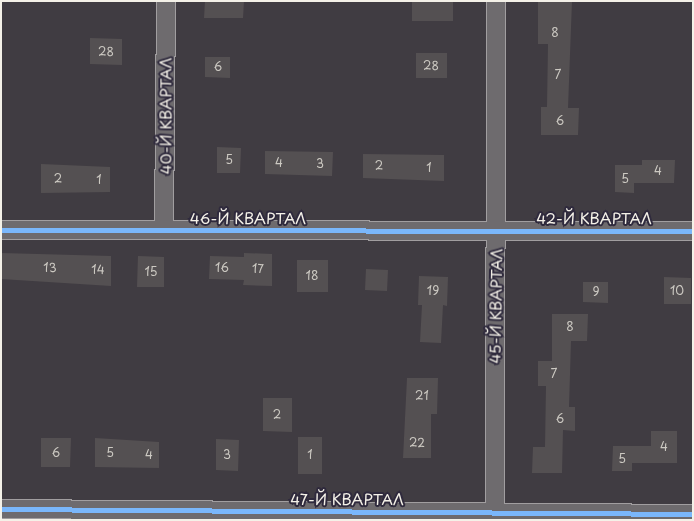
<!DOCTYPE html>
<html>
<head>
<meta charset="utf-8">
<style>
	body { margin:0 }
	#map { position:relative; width:694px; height:521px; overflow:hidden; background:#403c42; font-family:"Playpen Sans",sans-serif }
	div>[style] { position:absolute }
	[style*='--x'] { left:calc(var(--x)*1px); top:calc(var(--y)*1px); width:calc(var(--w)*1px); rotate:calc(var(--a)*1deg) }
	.building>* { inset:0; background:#545052 }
	.roads { filter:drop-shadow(1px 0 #a19ea0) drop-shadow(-1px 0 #a19ea0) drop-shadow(0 1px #a19ea0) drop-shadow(0 -1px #a19ea0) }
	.minor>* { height:18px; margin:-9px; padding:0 9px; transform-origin:9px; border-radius:9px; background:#6e6b6e }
	.cycleway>* { height:5px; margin:-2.5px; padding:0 2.5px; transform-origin:2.5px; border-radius:2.5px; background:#7ab7fb }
	span { translate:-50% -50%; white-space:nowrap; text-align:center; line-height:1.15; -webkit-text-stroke:4px #2f2a3d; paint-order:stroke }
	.number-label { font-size:12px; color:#ccc9c2 }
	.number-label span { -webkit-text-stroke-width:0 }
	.street-label { font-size:15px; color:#f4f1e8 }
	.frame { position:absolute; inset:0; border:2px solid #f4f1e8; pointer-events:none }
</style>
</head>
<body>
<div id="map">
	<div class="building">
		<div style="clip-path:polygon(205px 1px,244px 1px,243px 18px,204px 18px)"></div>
		<div style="clip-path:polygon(412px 1px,453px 1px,453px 21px,412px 21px)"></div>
		<div style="clip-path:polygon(538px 1px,572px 1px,568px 108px,579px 108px,578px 135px,541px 135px,541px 107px,547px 107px,548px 44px,538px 44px)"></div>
		<div style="clip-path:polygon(90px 38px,122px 39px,122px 65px,90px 64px)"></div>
		<div style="clip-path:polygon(416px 53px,447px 53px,447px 78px,416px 78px)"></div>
		<div style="clip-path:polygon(205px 57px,230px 57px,230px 78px,205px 77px)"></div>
		<div style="clip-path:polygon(217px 147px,241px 148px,240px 173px,217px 173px)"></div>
		<div style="clip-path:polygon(265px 151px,333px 152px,332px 176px,265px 174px)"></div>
		<div style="clip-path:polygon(363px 154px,444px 155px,444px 181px,363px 178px)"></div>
		<div style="clip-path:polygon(642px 160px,675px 160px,674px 183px,634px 183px,634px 193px,615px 192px,615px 165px,642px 165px)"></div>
		<div style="clip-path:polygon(41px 164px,110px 167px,110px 192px,41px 193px)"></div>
		<div style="clip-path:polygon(1px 253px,111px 256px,111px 286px,1px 279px)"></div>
		<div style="clip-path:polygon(244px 253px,272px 254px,272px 286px,243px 285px,244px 280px,209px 279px,210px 256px,244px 257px)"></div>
		<div style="clip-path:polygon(138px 256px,164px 257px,164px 287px,137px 287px)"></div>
		<div style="clip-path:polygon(297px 260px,328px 260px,328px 292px,297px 292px)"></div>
		<div style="clip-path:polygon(366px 269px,388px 270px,387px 291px,365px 290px)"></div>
		<div style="clip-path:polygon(419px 276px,448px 277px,447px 306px,443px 305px,441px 343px,420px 342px,422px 305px,418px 305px)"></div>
		<div style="clip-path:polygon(664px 277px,691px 278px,691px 304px,664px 304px)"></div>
		<div style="clip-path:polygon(583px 282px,608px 282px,608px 303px,583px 302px)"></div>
		<div style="clip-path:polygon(552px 314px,588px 314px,587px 341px,571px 341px,569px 407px,575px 407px,575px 431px,563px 430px,562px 473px,532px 473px,533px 447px,545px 447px,546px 386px,538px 386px,538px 361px,552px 361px)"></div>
		<div style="clip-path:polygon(407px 378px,438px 378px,437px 414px,431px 414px,431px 458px,403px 458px)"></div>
		<div style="clip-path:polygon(263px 398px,292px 398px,292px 432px,263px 431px)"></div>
		<div style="clip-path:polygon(651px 431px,677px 431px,677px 463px,632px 463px,632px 471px,612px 471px,613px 446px,651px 446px)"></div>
		<div style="clip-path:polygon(298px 437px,322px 437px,322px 474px,298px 474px)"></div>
		<div style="clip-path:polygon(41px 438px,71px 438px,70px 467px,41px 467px)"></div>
		<div style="clip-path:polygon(95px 438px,159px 442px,159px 468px,95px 467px)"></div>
		<div style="clip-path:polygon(216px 439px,239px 440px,238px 471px,216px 470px)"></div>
	</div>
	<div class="roads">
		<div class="minor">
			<div style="--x:1;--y:230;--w:692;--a:0.08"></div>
			<div style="--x:164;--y:230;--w:229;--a:-89.5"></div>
			<div style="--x:1;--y:509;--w:692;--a:0.41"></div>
			<div style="--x:495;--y:520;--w:519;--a:-89.89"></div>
		</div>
	</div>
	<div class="cycleway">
		<div style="--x:1;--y:230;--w:692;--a:0.08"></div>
		<div style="--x:1;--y:509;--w:692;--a:0.41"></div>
	</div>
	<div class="number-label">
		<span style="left:555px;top:33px">8</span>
		<span style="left:106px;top:52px">28</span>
		<span style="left:431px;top:66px">28</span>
		<span style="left:218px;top:67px">6</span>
		<span style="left:558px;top:75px">7</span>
		<span style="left:560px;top:121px">6</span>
		<span style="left:229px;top:160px">5</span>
		<span style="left:279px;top:163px">4</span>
		<span style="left:320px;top:164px">3</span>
		<span style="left:379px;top:166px">2</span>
		<span style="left:429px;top:168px">1</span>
		<span style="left:658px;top:171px">4</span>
		<span style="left:58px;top:179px">2</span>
		<span style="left:625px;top:179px">5</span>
		<span style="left:99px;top:180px">1</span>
		<span style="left:50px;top:268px">13</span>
		<span style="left:222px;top:268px">16</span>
		<span style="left:258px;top:269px">17</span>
		<span style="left:98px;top:270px">14</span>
		<span style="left:151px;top:272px">15</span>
		<span style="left:312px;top:276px">18</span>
		<span style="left:433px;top:291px">19</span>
		<span style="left:677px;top:291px">10</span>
		<span style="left:596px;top:292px">9</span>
		<span style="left:570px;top:327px">8</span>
		<span style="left:554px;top:374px">7</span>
		<span style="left:422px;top:396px">21</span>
		<span style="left:277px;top:415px">2</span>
		<span style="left:560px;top:419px">6</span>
		<span style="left:417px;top:443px">22</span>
		<span style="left:664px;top:447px">4</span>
		<span style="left:56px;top:453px">6</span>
		<span style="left:110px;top:453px">5</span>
		<span style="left:149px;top:455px">4</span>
		<span style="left:227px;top:455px">3</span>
		<span style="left:310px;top:455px">1</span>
		<span style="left:622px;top:459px">5</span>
	</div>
	<div class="street-label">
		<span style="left:165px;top:116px;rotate:-90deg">40-Й КВАРТАЛ</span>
		<span style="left:248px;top:218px">46-Й КВАРТАЛ</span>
		<span style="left:594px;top:218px">42-Й КВАРТАЛ</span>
		<span style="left:495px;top:306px;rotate:-89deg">45-Й КВАРТАЛ</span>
		<span style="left:347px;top:499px">47-Й КВАРТАЛ</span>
	</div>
	<div class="frame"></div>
</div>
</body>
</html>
